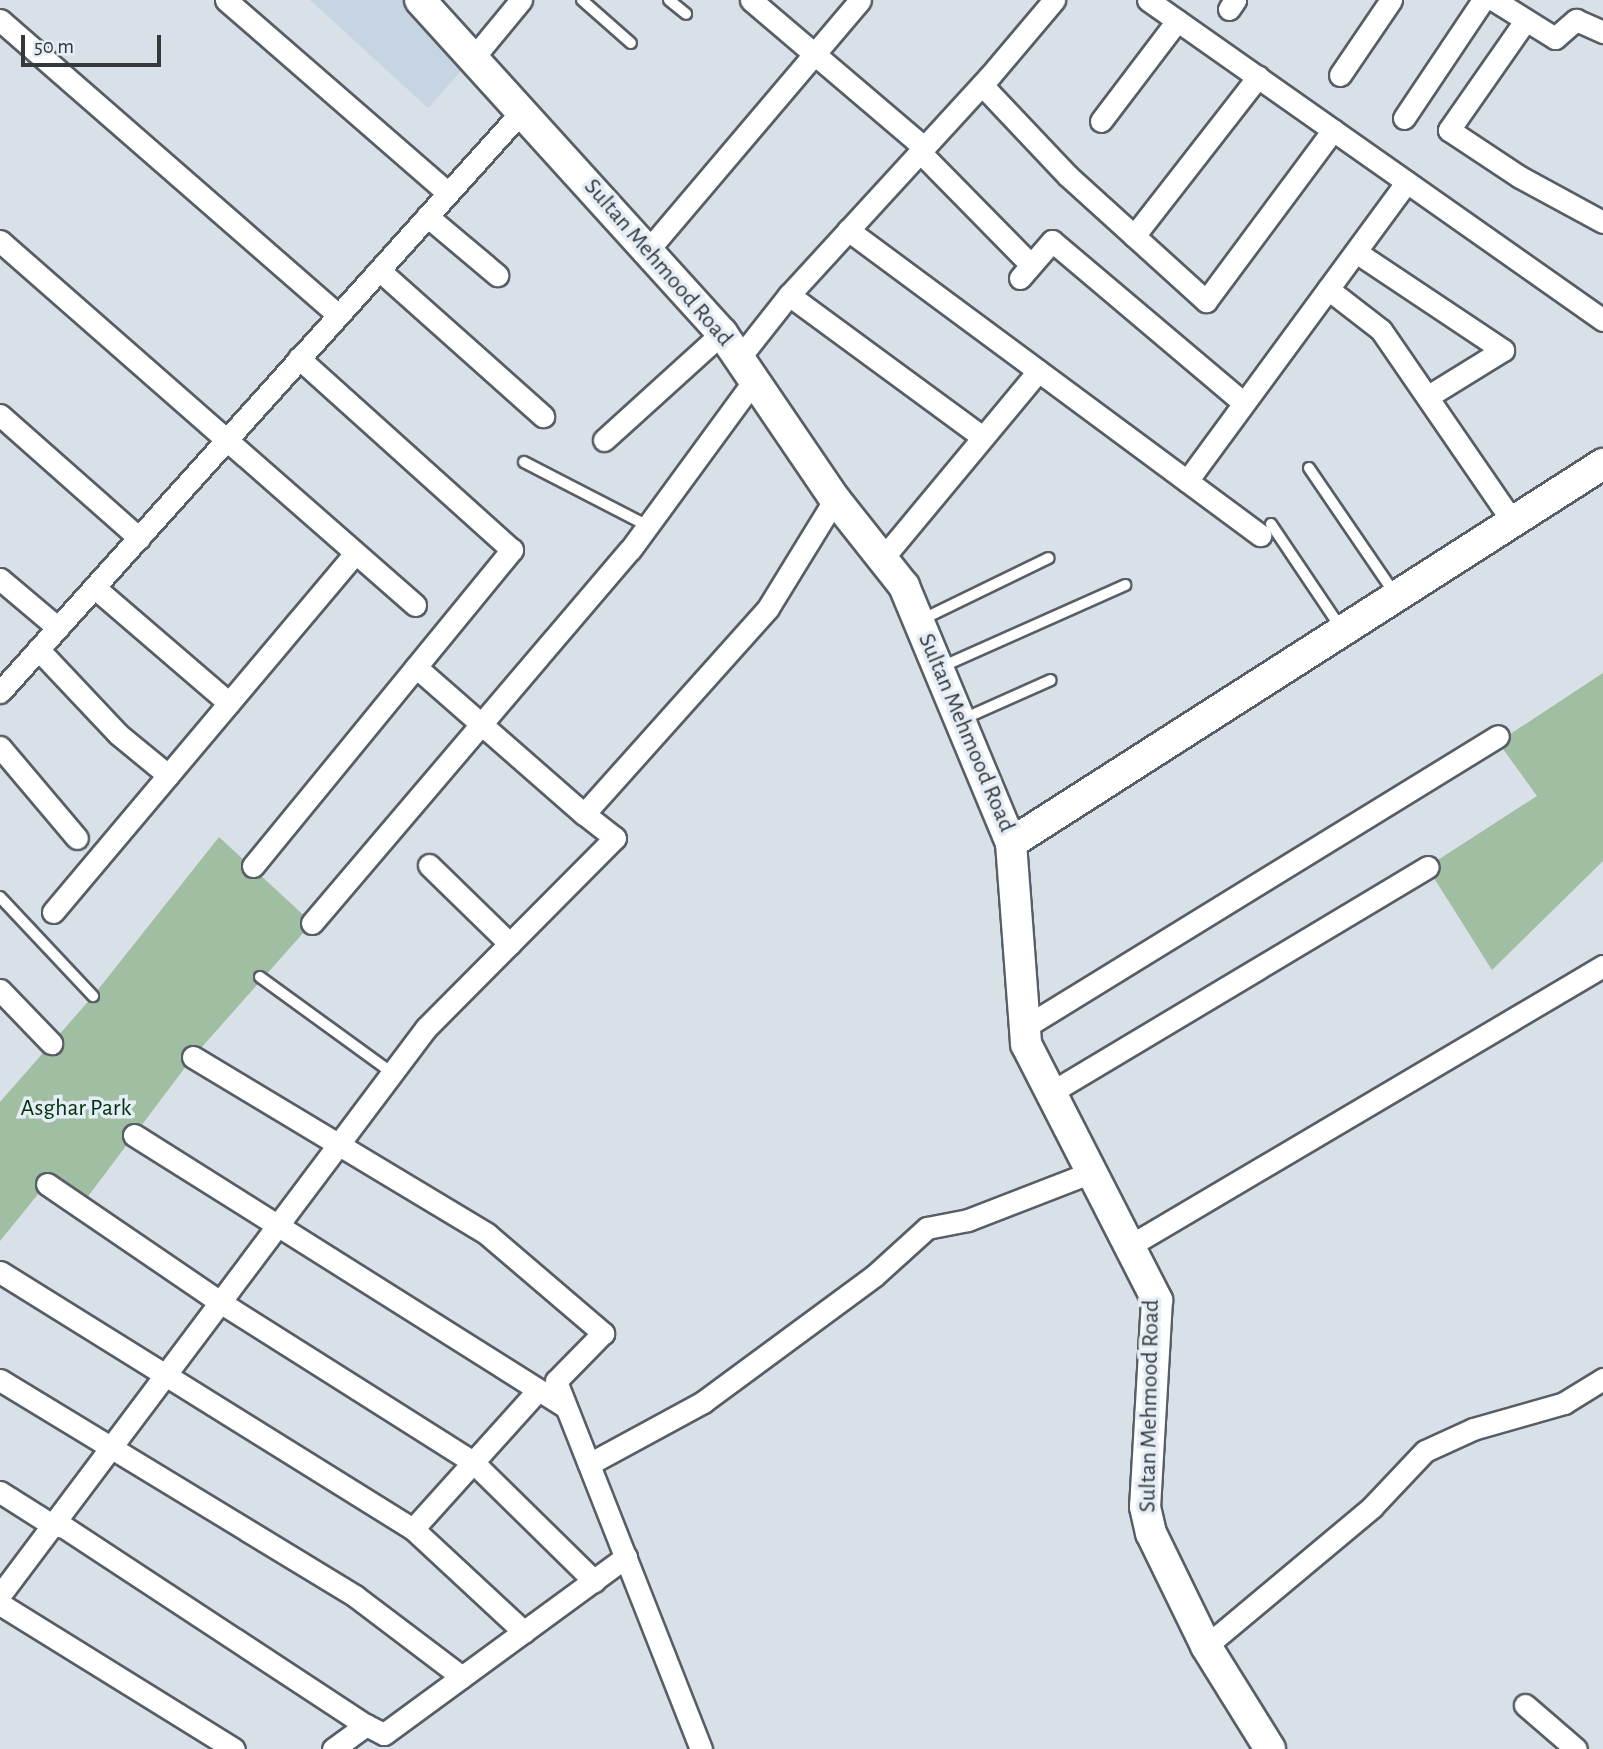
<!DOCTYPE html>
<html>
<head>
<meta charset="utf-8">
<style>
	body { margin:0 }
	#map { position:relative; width:1603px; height:1749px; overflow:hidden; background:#d8e0e8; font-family:"Alegreya Sans",sans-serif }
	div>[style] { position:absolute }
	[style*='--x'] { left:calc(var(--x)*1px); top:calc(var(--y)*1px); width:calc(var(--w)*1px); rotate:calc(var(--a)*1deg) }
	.built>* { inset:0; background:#c7d5e3 }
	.green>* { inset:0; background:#a0bea1 }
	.roads { filter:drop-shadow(2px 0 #575e65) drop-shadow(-2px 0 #575e65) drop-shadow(0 2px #575e65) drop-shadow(0 -2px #575e65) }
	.lane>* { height:10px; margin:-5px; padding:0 5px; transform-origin:5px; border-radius:5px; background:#fff }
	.street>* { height:21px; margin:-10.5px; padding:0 10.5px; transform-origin:10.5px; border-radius:10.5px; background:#fff }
	.secondary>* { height:30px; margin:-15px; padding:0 15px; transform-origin:15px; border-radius:15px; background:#fff }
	span { translate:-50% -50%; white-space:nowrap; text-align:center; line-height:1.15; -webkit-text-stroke:7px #e5edf6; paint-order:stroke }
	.street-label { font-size:24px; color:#35383b }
	.park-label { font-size:24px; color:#003308 }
	.scale { position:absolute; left:21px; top:35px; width:140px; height:32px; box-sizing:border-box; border:4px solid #35383b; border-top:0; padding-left:9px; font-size:21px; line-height:24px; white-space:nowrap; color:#35383b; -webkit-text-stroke:5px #e5edf6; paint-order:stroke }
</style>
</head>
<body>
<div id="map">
	<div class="built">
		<div style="clip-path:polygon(310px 0,431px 0,469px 62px,428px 108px)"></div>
	</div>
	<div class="green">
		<div style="clip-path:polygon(1603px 673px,1603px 861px,1492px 970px,1427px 867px,1537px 796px,1498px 742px)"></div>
		<div style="clip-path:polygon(219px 837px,312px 923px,193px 1057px,86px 1199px,52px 1177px,0 1241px,0 1102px,93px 996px)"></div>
	</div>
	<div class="roads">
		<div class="lane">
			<div style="--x:582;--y:0;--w:65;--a:41.3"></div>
			<div style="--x:669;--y:0;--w:22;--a:39"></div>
			<div style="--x:524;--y:462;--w:140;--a:27.3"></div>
			<div style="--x:1309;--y:468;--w:153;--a:55.7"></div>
			<div style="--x:1271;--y:524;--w:125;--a:56.1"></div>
			<div style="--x:919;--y:621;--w:144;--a:-25.9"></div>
			<div style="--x:939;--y:668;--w:204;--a:-24"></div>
			<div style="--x:961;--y:720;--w:98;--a:-24"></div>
			<div style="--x:0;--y:897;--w:136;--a:46.8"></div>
			<div style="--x:260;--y:977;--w:163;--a:36"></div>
		</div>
		<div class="street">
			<div style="--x:226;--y:0;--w:293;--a:41"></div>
			<div style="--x:751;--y:0;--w:227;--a:40.4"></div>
			<div style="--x:1148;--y:0;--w:556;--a:35.12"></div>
			<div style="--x:1494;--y:0;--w:72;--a:31.9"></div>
			<div style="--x:1555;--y:38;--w:28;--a:-41"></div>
			<div style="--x:1576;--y:20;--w:30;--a:24"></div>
			<div style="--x:1229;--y:9;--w:11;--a:-56"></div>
			<div style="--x:0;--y:20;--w:449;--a:41.1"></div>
			<div style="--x:1525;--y:21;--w:133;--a:124.9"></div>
			<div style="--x:1449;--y:130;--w:85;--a:33.5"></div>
			<div style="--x:1520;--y:177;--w:94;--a:28.5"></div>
			<div style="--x:474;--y:57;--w:74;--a:-50.5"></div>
			<div style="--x:1340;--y:75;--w:91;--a:-55.8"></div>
			<div style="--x:982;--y:85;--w:124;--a:46.6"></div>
			<div style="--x:1067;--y:175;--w:188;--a:42.2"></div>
			<div style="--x:1206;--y:301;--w:213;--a:-53.4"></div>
			<div style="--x:1404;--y:118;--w:142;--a:-56.2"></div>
			<div style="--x:1101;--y:121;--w:126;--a:-52.8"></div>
			<div style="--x:920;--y:152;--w:158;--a:45.5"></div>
			<div style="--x:427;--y:216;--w:92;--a:40.1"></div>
			<div style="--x:848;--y:230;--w:513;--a:36.51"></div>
			<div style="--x:1134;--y:236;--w:202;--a:-52.1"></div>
			<div style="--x:0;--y:241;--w:552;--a:41.25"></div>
			<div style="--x:649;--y:249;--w:326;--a:-49.7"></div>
			<div style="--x:1356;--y:252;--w:177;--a:33.7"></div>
			<div style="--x:1503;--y:350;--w:89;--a:148.3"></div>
			<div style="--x:379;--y:270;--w:220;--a:41.7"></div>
			<div style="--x:1020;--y:278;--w:49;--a:-49.1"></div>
			<div style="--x:1052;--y:241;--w:251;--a:40.2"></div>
			<div style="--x:1328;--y:289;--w:67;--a:37.7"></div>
			<div style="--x:1381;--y:330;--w:233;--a:55.5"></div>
			<div style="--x:789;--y:295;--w:240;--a:36.3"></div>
			<div style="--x:740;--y:357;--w:79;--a:-51.7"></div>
			<div style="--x:789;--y:295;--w:296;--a:-47.5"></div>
			<div style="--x:989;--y:77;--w:101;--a:-49.8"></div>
			<div style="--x:0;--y:415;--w:186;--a:41.5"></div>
			<div style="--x:604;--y:440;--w:159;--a:-42.2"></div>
			<div style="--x:1187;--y:481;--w:371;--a:-53.7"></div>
			<div style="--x:883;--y:558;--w:243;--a:-50.3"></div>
			<div style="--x:0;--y:579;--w:76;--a:40.2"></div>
			<div style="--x:94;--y:587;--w:178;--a:40.7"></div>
			<div style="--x:38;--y:649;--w:117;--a:46.7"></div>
			<div style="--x:118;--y:734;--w:65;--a:39.4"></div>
			<div style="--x:416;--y:667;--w:223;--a:41.2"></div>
			<div style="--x:0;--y:692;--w:781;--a:-48.06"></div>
			<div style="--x:0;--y:747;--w:119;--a:49.8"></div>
			<div style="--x:429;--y:865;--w:113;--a:44.3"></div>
			<div style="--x:253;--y:866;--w:409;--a:-50.7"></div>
			<div style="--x:512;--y:550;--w:287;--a:-138"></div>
			<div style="--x:53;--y:912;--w:469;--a:-49.9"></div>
			<div style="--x:312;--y:923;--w:490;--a:-49.6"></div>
			<div style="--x:630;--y:550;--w:212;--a:-53.8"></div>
			<div style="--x:0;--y:990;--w:74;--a:46.1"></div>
			<div style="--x:1025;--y:1027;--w:555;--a:-31.6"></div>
			<div style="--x:193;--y:1057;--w:343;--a:31"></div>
			<div style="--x:487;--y:1234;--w:153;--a:40.5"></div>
			<div style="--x:603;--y:1333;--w:67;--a:134.4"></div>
			<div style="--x:556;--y:1381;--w:396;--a:68.5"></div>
			<div style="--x:1050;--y:1093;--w:440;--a:-30.9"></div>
			<div style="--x:134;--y:1135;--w:510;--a:32.2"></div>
			<div style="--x:47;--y:1184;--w:209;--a:34.3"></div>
			<div style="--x:220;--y:1302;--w:299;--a:32.3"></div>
			<div style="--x:473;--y:1462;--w:170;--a:44.5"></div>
			<div style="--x:1131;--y:1245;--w:548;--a:-30.59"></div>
			<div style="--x:0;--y:1272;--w:486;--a:31.9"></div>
			<div style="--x:0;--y:1380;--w:416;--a:31.3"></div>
			<div style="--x:355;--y:1596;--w:134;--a:37.1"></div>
			<div style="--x:589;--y:1464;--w:130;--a:-28.5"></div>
			<div style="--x:703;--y:1402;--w:212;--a:-36.4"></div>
			<div style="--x:874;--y:1276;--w:72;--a:-42.2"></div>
			<div style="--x:927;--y:1228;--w:42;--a:-11"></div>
			<div style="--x:968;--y:1220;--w:130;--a:-21.2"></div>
			<div style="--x:0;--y:1492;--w:62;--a:32.4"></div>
			<div style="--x:52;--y:1525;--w:12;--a:9"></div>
			<div style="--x:64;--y:1527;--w:361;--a:33.3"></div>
			<div style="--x:0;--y:1595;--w:709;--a:-53.08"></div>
			<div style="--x:426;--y:1028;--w:268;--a:-45.2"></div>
			<div style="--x:615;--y:838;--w:39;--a:-142"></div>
			<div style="--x:584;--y:814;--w:276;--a:-48.2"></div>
			<div style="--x:768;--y:608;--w:128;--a:-58.4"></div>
			<div style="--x:0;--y:1604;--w:275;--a:31.8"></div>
			<div style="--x:524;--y:1632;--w:151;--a:-137.1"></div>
			<div style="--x:413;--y:1529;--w:187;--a:-48"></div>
			<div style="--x:1206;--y:1646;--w:217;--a:-39.9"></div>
			<div style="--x:1372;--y:1507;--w:77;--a:-46.6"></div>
			<div style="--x:1425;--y:1451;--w:53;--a:-24.6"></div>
			<div style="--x:1473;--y:1429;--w:95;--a:-15.9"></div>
			<div style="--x:1564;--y:1403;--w:46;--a:-31.6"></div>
			<div style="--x:1525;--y:1705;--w:67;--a:40.8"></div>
			<div style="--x:333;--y:1749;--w:41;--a:-36"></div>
			<div style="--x:366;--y:1725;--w:20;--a:27"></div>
			<div style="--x:384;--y:1734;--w:300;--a:-36.2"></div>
		</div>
		<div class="secondary">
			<div style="--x:420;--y:0;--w:450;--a:47.8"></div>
			<div style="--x:722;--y:333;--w:201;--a:55.8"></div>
			<div style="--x:835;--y:499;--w:111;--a:51.6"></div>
			<div style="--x:904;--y:586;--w:278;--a:67.4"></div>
			<div style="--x:1011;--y:843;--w:202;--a:85.7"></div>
			<div style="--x:1026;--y:1044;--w:288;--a:62.9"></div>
			<div style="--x:1157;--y:1300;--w:207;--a:93.3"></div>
			<div style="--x:1145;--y:1507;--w:27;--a:77"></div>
			<div style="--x:1151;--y:1533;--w:126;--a:64"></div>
			<div style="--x:1206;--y:1646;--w:121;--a:58.1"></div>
			<div style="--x:1011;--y:843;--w:703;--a:-32.63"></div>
		</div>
	</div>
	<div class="street-label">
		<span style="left:658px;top:263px;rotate:49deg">Sultan Mehmood Road</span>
		<span style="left:966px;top:733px;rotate:67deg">Sultan Mehmood Road</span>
		<span style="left:1150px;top:1406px;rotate:-89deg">Sultan Mehmood Road</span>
	</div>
	<div class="park-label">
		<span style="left:76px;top:1109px">Asghar Park</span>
	</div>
	<div class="scale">50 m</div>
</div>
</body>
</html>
